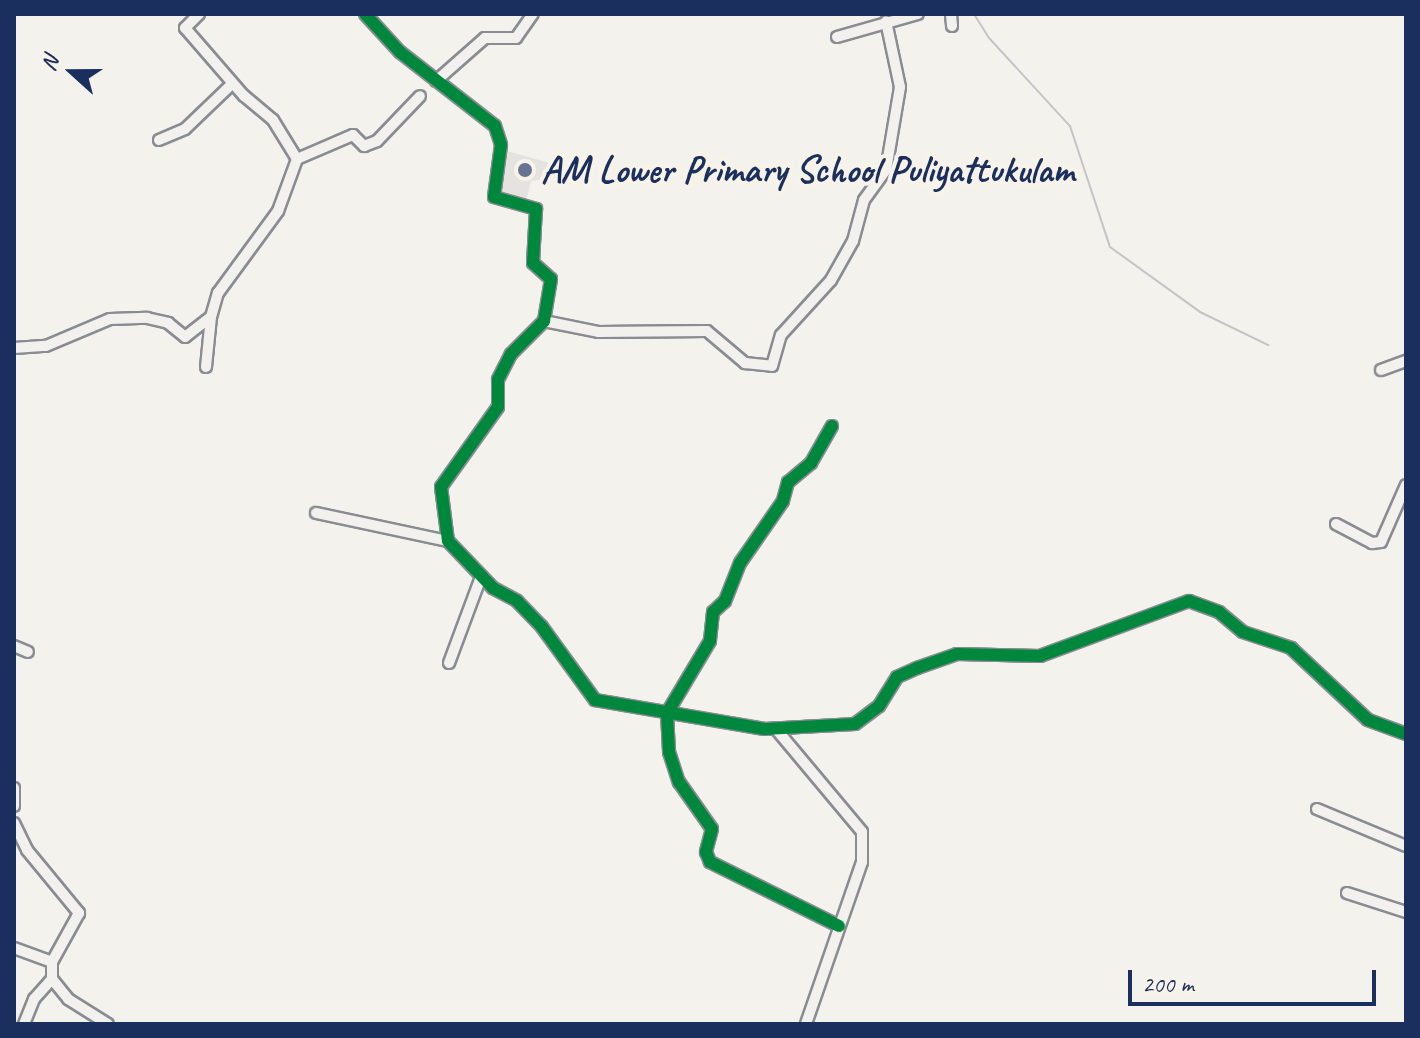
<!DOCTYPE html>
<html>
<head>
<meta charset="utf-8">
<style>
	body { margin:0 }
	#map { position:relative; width:1420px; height:1038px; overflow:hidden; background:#f4f2ec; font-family:Caveat,sans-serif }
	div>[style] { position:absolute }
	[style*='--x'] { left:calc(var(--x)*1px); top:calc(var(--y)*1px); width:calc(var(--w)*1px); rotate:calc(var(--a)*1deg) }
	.built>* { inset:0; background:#e4e3df }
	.stream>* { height:2px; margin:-1px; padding:0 1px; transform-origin:1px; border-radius:1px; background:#c2c4c8 }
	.roads { filter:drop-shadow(2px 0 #898c92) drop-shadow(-2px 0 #898c92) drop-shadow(0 2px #898c92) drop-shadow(0 -2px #898c92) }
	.minor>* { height:10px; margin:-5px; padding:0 5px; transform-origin:5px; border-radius:5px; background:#f2f1ed }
	.cycleway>* { height:12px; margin:-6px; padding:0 6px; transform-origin:6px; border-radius:6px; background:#00873e }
	.dots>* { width:22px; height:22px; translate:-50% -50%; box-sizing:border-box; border:4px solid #f7f3e8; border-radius:50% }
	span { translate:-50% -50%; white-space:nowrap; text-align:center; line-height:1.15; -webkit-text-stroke:8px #f7f3e8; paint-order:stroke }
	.poi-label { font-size:38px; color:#1b2f5e; font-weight:700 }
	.left { translate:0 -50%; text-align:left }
	.frame { position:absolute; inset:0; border:16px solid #1b2f5e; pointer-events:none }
	.north { position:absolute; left:32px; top:32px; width:80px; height:80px; -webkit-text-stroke:6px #f7f3e8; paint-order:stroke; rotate:291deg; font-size:22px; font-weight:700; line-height:32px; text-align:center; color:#1b2f5e }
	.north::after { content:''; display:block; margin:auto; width:28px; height:36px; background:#1b2f5e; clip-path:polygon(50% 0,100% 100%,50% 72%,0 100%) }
	.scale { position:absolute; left:1128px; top:970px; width:248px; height:36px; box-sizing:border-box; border:4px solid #1b2f5e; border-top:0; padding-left:10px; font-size:24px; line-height:28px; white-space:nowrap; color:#1b2f5e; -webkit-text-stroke:6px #f7f3e8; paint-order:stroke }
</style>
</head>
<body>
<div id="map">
	<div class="built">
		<div style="clip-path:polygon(507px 151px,553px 164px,546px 179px,531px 181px,526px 202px,496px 192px)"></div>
	</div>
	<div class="stream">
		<div style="--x:974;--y:14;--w:28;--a:58"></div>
		<div style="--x:989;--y:38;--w:120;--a:47.4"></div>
		<div style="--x:1070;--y:126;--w:127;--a:71.7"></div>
		<div style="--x:1110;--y:247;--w:111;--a:35.8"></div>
		<div style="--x:1200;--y:312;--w:76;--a:25.9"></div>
	</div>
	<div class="roads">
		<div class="minor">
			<div style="--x:365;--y:14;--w:52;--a:47.4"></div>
			<div style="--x:400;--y:52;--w:120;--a:37.9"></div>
			<div style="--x:495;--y:126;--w:20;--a:72"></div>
			<div style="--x:501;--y:145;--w:52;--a:97.7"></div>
			<div style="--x:494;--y:197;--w:44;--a:15.9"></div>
			<div style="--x:536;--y:209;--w:54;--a:93.2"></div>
			<div style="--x:533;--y:263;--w:24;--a:42"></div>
			<div style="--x:551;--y:279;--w:43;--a:99.5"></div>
			<div style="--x:544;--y:321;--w:47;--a:135"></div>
			<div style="--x:511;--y:354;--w:29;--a:117"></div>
			<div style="--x:498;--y:380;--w:27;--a:90"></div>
			<div style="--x:498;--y:407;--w:98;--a:125.5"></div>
			<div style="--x:441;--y:487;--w:54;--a:82.6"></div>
			<div style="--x:448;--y:541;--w:65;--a:46.2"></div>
			<div style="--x:493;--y:588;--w:27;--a:28"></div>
			<div style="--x:517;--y:601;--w:36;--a:46"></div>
			<div style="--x:542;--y:627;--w:90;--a:54"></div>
			<div style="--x:595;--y:700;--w:172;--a:9.7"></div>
			<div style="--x:765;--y:729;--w:90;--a:-3.2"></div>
			<div style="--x:855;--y:724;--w:30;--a:-37"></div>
			<div style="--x:879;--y:706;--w:34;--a:-58"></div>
			<div style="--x:897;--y:677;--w:22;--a:-24"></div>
			<div style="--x:917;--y:668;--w:42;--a:-19.3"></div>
			<div style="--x:957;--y:654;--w:83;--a:1.4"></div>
			<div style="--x:1040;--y:656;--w:159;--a:-20.3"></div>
			<div style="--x:1189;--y:601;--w:32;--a:20"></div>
			<div style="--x:1219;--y:612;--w:31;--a:40"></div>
			<div style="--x:1243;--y:632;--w:51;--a:18.4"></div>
			<div style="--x:1291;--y:648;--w:105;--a:43.1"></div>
			<div style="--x:1368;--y:720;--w:40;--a:20.2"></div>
			<div style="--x:951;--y:14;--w:12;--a:85"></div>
			<div style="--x:837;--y:37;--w:84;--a:-15.9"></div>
			<div style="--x:436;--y:81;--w:65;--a:-41.3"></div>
			<div style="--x:485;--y:38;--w:31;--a:0"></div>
			<div style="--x:516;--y:38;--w:29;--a:-55"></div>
			<div style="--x:159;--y:140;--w:28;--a:-23"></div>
			<div style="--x:185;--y:129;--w:65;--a:-43.8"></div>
			<div style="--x:297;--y:159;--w:61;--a:-23.2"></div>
			<div style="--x:353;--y:135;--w:16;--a:45"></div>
			<div style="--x:364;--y:146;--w:14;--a:-21"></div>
			<div style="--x:377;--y:141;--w:62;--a:-46.3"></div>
			<div style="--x:544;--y:321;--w:55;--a:11.5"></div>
			<div style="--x:598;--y:332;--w:109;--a:-0.5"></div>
			<div style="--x:707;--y:331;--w:50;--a:40.1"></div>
			<div style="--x:745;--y:363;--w:27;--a:6"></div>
			<div style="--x:772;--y:366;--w:32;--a:-74"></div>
			<div style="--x:781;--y:335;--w:74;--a:-47.7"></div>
			<div style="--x:831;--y:280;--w:45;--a:-60.6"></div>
			<div style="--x:853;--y:241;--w:42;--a:-75"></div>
			<div style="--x:864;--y:200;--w:37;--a:-54"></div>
			<div style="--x:886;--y:170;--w:84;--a:-80.4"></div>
			<div style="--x:900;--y:87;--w:67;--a:-102"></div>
			<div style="--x:14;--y:348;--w:32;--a:-4"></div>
			<div style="--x:46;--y:346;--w:69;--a:-22.9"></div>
			<div style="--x:110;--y:319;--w:37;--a:-2"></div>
			<div style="--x:147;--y:318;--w:22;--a:13"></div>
			<div style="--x:168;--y:323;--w:22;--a:39"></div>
			<div style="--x:185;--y:337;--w:33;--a:-38"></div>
			<div style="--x:211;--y:317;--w:25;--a:-74"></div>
			<div style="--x:218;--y:293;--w:102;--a:-53.8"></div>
			<div style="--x:278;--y:211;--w:55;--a:-69.9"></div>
			<div style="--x:297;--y:159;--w:46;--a:-121.6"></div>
			<div style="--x:273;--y:120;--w:38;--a:-140"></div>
			<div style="--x:244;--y:96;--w:90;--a:-130.9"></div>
			<div style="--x:185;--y:28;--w:20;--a:-45"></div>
			<div style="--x:206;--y:367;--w:50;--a:-84.3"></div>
			<div style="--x:1381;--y:370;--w:27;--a:-20"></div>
			<div style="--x:832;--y:426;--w:43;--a:119.6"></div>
			<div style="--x:811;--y:463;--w:30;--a:140"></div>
			<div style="--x:788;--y:482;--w:20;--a:105"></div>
			<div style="--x:783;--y:501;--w:75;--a:124.7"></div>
			<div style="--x:740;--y:563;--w:41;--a:111.5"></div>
			<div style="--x:725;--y:601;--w:16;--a:137"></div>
			<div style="--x:713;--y:612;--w:29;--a:96"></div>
			<div style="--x:710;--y:641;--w:84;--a:120.8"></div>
			<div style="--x:667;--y:713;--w:39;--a:87"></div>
			<div style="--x:669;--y:752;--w:32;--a:72"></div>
			<div style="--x:679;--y:782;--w:57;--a:54.9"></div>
			<div style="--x:712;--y:829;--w:24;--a:105"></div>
			<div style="--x:706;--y:852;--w:11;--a:68"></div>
			<div style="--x:710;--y:862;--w:144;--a:26.4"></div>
			<div style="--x:316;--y:513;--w:135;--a:12"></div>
			<div style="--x:1336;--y:524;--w:41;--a:27.8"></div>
			<div style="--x:1372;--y:543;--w:9;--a:-6"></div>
			<div style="--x:1381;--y:542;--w:62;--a:-66.3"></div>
			<div style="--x:14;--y:646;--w:15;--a:23"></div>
			<div style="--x:449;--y:663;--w:92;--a:-69.6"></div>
			<div style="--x:776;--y:729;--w:134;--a:50.1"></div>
			<div style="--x:862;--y:832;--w:30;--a:90"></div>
			<div style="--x:862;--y:862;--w:171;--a:109.1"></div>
			<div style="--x:14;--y:788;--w:18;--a:90"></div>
			<div style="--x:1317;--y:809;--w:96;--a:22.6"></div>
			<div style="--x:14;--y:823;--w:30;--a:64"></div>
			<div style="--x:27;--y:850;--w:82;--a:50.5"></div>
			<div style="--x:79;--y:913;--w:56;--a:118.9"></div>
			<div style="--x:52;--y:962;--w:17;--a:90"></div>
			<div style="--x:52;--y:979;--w:26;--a:51"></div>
			<div style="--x:68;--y:999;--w:47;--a:32"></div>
			<div style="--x:1347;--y:893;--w:62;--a:17.9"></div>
			<div style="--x:14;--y:948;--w:40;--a:20.2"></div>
			<div style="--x:24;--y:1024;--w:27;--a:-68"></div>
			<div style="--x:34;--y:999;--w:27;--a:-48"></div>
		</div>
	</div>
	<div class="cycleway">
		<div style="--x:365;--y:14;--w:52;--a:47.4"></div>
		<div style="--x:400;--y:52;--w:120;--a:37.9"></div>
		<div style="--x:495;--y:126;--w:20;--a:72"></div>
		<div style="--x:501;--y:145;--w:52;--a:97.7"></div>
		<div style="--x:494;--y:197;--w:44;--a:15.9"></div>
		<div style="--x:536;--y:209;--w:54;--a:93.2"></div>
		<div style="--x:533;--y:263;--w:24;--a:42"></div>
		<div style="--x:551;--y:279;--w:43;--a:99.5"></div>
		<div style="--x:544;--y:321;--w:47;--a:135"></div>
		<div style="--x:511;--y:354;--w:29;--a:117"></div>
		<div style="--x:498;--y:380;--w:27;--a:90"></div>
		<div style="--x:498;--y:407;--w:98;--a:125.5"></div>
		<div style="--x:441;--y:487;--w:54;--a:82.6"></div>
		<div style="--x:448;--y:541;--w:65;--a:46.2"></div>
		<div style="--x:493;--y:588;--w:27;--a:28"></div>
		<div style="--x:517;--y:601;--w:36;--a:46"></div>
		<div style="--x:542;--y:627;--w:90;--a:54"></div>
		<div style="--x:595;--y:700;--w:172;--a:9.7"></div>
		<div style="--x:765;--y:729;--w:90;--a:-3.2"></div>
		<div style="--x:855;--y:724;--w:30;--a:-37"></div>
		<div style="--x:879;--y:706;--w:34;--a:-58"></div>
		<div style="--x:897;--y:677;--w:22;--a:-24"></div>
		<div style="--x:917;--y:668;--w:42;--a:-19.3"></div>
		<div style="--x:957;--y:654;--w:83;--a:1.4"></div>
		<div style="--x:1040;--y:656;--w:159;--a:-20.3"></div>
		<div style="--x:1189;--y:601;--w:32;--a:20"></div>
		<div style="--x:1219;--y:612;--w:31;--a:40"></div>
		<div style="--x:1243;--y:632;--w:51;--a:18.4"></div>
		<div style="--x:1291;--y:648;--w:105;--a:43.1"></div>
		<div style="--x:1368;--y:720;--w:40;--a:20.2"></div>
		<div style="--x:832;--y:426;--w:43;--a:119.6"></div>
		<div style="--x:811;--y:463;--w:30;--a:140"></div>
		<div style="--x:788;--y:482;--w:20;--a:105"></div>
		<div style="--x:783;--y:501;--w:75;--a:124.7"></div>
		<div style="--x:740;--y:563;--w:41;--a:111.5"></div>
		<div style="--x:725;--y:601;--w:16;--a:137"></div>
		<div style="--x:713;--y:612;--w:29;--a:96"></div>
		<div style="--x:710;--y:641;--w:84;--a:120.8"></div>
		<div style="--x:667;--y:713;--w:39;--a:87"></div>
		<div style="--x:669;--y:752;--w:32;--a:72"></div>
		<div style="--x:679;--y:782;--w:57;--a:54.9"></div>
		<div style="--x:712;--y:829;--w:24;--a:105"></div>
		<div style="--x:706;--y:852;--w:11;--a:68"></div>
		<div style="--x:710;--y:862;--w:144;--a:26.4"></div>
	</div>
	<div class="dots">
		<div style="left:525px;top:170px;background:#677390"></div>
	</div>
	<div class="poi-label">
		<span class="left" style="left:541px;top:170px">AM Lower Primary School Puliyattukulam</span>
	</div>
	<div class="frame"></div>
	<div class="north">N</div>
	<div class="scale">200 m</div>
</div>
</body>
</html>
